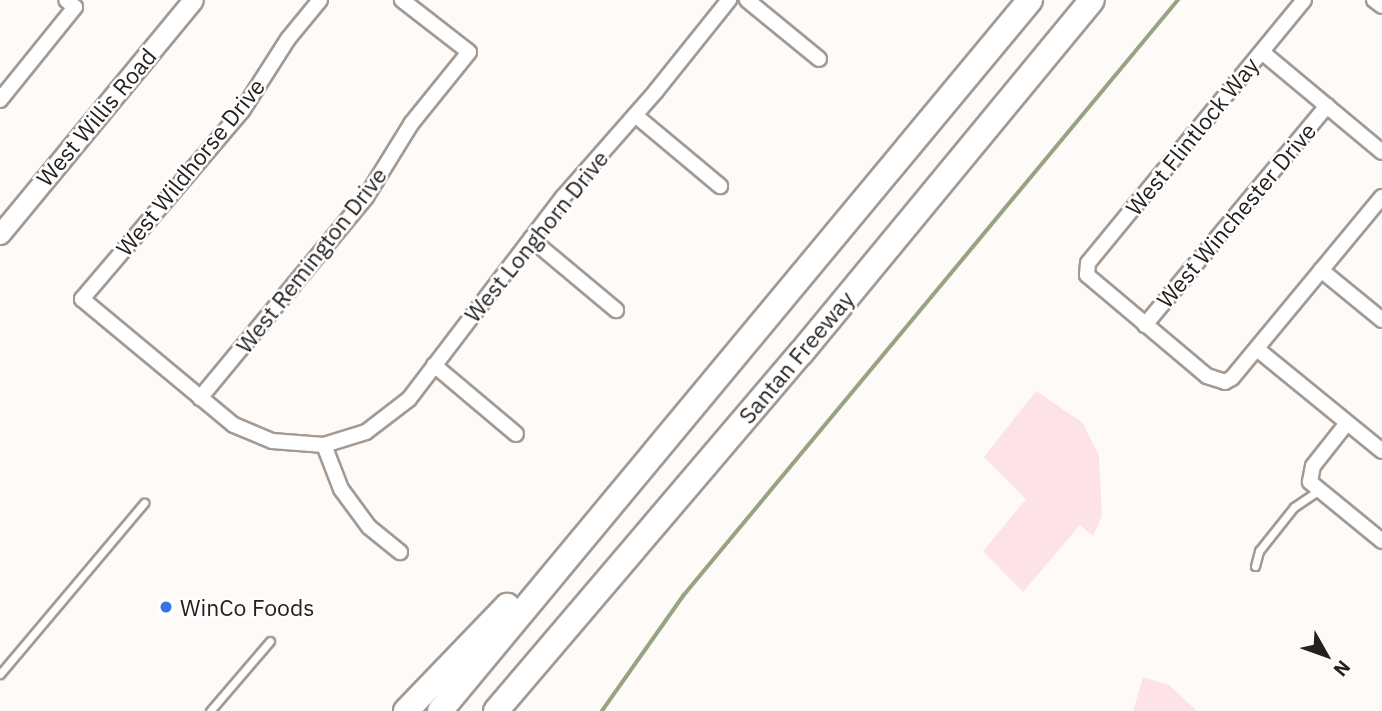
<!DOCTYPE html>
<html>
<head>
<meta charset="utf-8">
<style>
	body { margin:0 }
	#map { position:relative; width:1382px; height:711px; overflow:hidden; background:#fefaf7; font-family:"IBM Plex Sans",sans-serif }
	div>[style] { position:absolute }
	[style*='--x'] { left:calc(var(--x)*1px); top:calc(var(--y)*1px); width:calc(var(--w)*1px); rotate:calc(var(--a)*1deg) }
	.green>* { inset:0; background:#fee2ea }
	.stream>* { height:3.5px; margin:-1.75px; padding:0 1.75px; transform-origin:1.75px; border-radius:1.75px; background:#97a484 }
	.roads { filter:drop-shadow(2px 0 #a39a93) drop-shadow(-2px 0 #a39a93) drop-shadow(0 2px #a39a93) drop-shadow(0 -2px #a39a93) }
	.lane>* { height:7px; margin:-3.5px; padding:0 3.5px; transform-origin:3.5px; border-radius:3.5px; background:#fff }
	.street>* { height:14px; margin:-7px; padding:0 7px; transform-origin:7px; border-radius:7px; background:#fff }
	.secondary>* { height:19px; margin:-9.5px; padding:0 9.5px; transform-origin:9.5px; border-radius:9.5px; background:#fff }
	.highway>* { height:24px; margin:-12px; padding:0 12px; transform-origin:12px; border-radius:12px; background:#fff }
	.dots>* { width:19px; height:19px; translate:-50% -50%; box-sizing:border-box; border:4px solid #fff; border-radius:50% }
	span { translate:-50% -50%; white-space:nowrap; text-align:center; line-height:1.15; -webkit-text-stroke:5px #fff; paint-order:stroke }
	.street-label { font-size:23px; color:#25211f }
	.poi-label { font-size:23px; color:#25211f }
	.left { translate:0 -50%; text-align:left }
	.north { position:absolute; left:1291px; top:620px; width:70px; height:70px; -webkit-text-stroke:5px #fff; paint-order:stroke; rotate:130deg; font-size:19px; font-weight:700; line-height:28px; text-align:center; color:#25211f }
	.north::after { content:''; display:block; margin:auto; width:24px; height:32px; background:#25211f; clip-path:polygon(50% 0,100% 100%,50% 72%,0 100%) }
</style>
</head>
<body>
<div id="map">
	<div class="green">
		<div style="clip-path:polygon(1036px 391px,1083px 423px,1099px 456px,1102px 516px,1093px 536px,1080px 525px,1023px 592px,983px 551px,1026px 499px,984px 457px)"></div>
		<div style="clip-path:polygon(1143px 677px,1169px 685px,1197px 711px,1133px 711px)"></div>
	</div>
	<div class="stream">
		<div style="--x:602;--y:711;--w:141;--a:-54.8"></div>
		<div style="--x:683;--y:596;--w:775;--a:-50.29"></div>
	</div>
	<div class="roads">
		<div class="lane">
			<div style="--x:1255;--y:566;--w:16;--a:-75"></div>
			<div style="--x:1259;--y:551;--w:56;--a:-51.5"></div>
			<div style="--x:1294;--y:507;--w:30;--a:-34"></div>
			<div style="--x:0;--y:674;--w:224;--a:-49.9"></div>
			<div style="--x:210;--y:711;--w:92;--a:-49.4"></div>
		</div>
		<div class="street">
			<div style="--x:320;--y:0;--w:50;--a:129.4"></div>
			<div style="--x:288;--y:39;--w:85;--a:122.6"></div>
			<div style="--x:242;--y:111;--w:247;--a:130.4"></div>
			<div style="--x:82;--y:299;--w:197;--a:39.7"></div>
			<div style="--x:234;--y:425;--w:41;--a:22.8"></div>
			<div style="--x:272;--y:441;--w:52;--a:4.4"></div>
			<div style="--x:324;--y:445;--w:44;--a:-17.2"></div>
			<div style="--x:366;--y:432;--w:54;--a:-37.5"></div>
			<div style="--x:409;--y:399;--w:254;--a:-52.7"></div>
			<div style="--x:563;--y:197;--w:141;--a:-48.7"></div>
			<div style="--x:656;--y:91;--w:117;--a:-51.3"></div>
			<div style="--x:747;--y:0;--w:93;--a:39.3"></div>
			<div style="--x:1304;--y:0;--w:340;--a:129.4"></div>
			<div style="--x:1088;--y:263;--w:12;--a:95"></div>
			<div style="--x:1087;--y:275;--w:157;--a:40.1"></div>
			<div style="--x:1207;--y:376;--w:19;--a:18"></div>
			<div style="--x:1225;--y:382;--w:8;--a:-30"></div>
			<div style="--x:1232;--y:378;--w:235;--a:-50.4"></div>
			<div style="--x:1374;--y:0;--w:10;--a:37"></div>
			<div style="--x:1262;--y:52;--w:156;--a:39.8"></div>
			<div style="--x:0;--y:100;--w:119;--a:-51.1"></div>
			<div style="--x:75;--y:7;--w:11;--a:-142"></div>
			<div style="--x:635;--y:115;--w:111;--a:39.9"></div>
			<div style="--x:531;--y:239;--w:111;--a:39.9"></div>
			<div style="--x:1321;--y:270;--w:79;--a:39.3"></div>
			<div style="--x:1145;--y:325;--w:285;--a:-50.3"></div>
			<div style="--x:1257;--y:349;--w:161;--a:39.2"></div>
			<div style="--x:434;--y:365;--w:107;--a:40.1"></div>
			<div style="--x:200;--y:398;--w:261;--a:-50.4"></div>
			<div style="--x:366;--y:197;--w:86;--a:-58.3"></div>
			<div style="--x:411;--y:124;--w:92;--a:-51.1"></div>
			<div style="--x:469;--y:52;--w:85;--a:-142.2"></div>
			<div style="--x:1347;--y:423;--w:55;--a:128.3"></div>
			<div style="--x:1313;--y:466;--w:16;--a:101"></div>
			<div style="--x:1310;--y:482;--w:93;--a:39.3"></div>
			<div style="--x:324;--y:445;--w:47;--a:68.9"></div>
			<div style="--x:341;--y:489;--w:47;--a:53.6"></div>
			<div style="--x:369;--y:527;--w:40;--a:39"></div>
		</div>
		<div class="secondary">
			<div style="--x:0;--y:234;--w:303;--a:-50.5"></div>
		</div>
		<div class="highway">
			<div style="--x:406;--y:711;--w:146;--a:-46.1"></div>
			<div style="--x:440;--y:711;--w:924;--a:-50.31"></div>
			<div style="--x:496;--y:711;--w:470;--a:-49.6"></div>
			<div style="--x:801;--y:353;--w:457;--a:-50.5"></div>
		</div>
	</div>
	<div class="dots">
		<div style="left:166px;top:607px;background:#3672e0"></div>
	</div>
	<div class="street-label">
		<span style="left:96px;top:117px;rotate:-50deg">West Willis Road</span>
		<span style="left:1192px;top:136px;rotate:-51deg">West Flintlock Way</span>
		<span style="left:190px;top:167px;rotate:-51deg">West Wildhorse Drive</span>
		<span style="left:1236px;top:215px;rotate:-50deg">West Winchester Drive</span>
		<span style="left:536px;top:236px;rotate:-51deg">West Longhorn Drive</span>
		<span style="left:311px;top:260px;rotate:-52deg">West Remington Drive</span>
		<span style="left:796px;top:357px;rotate:-50deg">Santan Freeway</span>
	</div>
	<div class="poi-label">
		<span class="left" style="left:180px;top:607px">WinCo Foods</span>
	</div>
	<div class="north">N</div>
</div>
</body>
</html>
